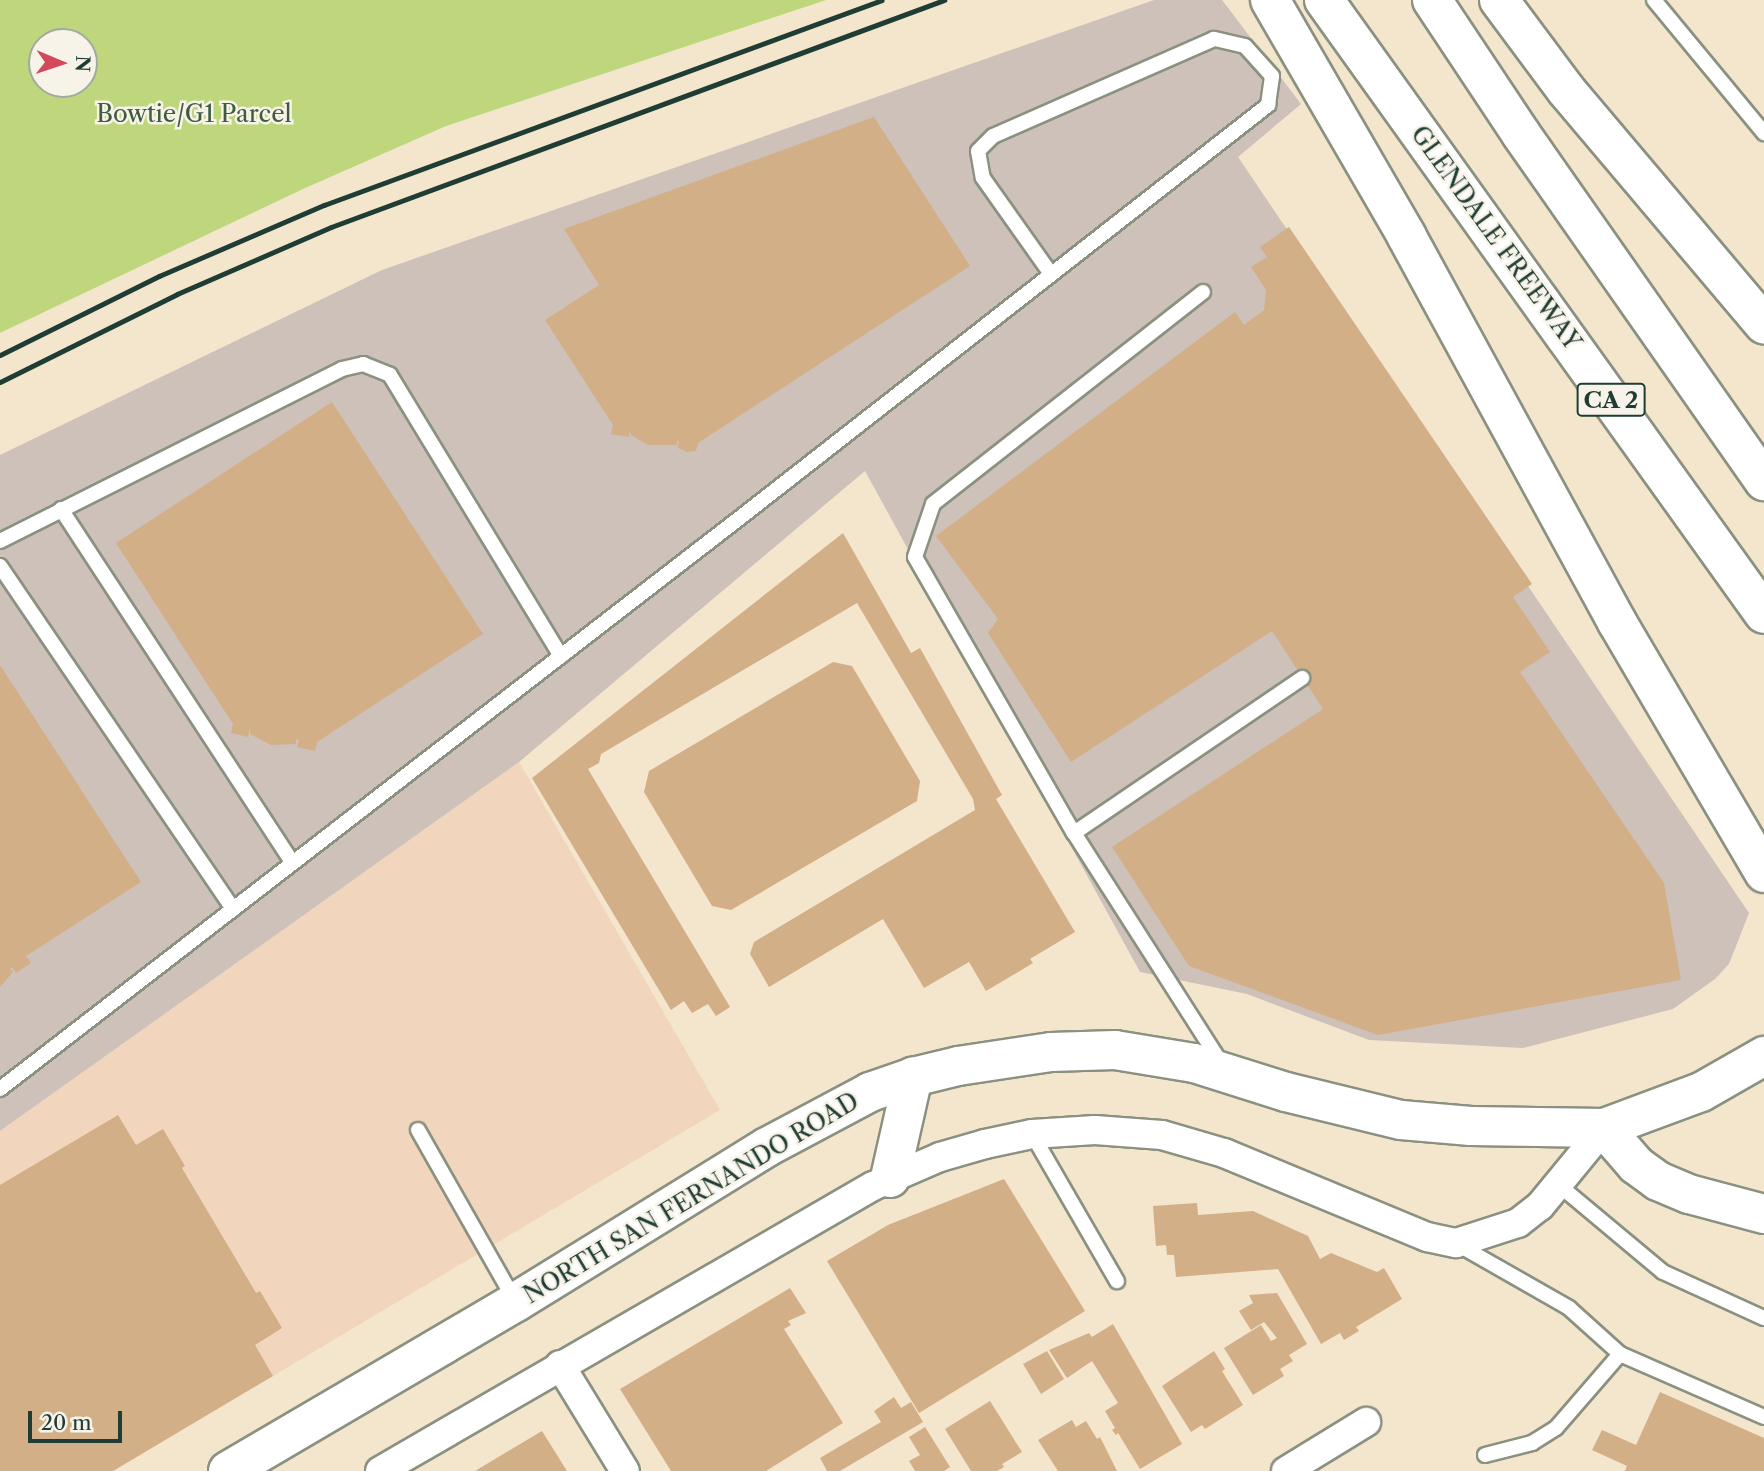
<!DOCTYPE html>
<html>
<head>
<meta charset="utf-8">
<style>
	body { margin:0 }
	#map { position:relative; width:1764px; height:1471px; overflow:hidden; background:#f4e5cd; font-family:"Libre Caslon Text",serif }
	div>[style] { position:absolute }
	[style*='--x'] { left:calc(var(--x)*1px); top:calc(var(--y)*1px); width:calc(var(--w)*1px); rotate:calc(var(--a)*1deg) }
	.built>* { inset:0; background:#f1d5bd }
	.industrial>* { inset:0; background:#cec1ba }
	.green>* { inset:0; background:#bed77c }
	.building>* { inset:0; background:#d2af87 }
	.roads { filter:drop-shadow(2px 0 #8a9180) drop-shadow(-2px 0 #8a9180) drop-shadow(0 2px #8a9180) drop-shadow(0 -2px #8a9180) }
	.service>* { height:14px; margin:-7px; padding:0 7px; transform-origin:7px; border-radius:7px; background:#fff }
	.minor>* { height:28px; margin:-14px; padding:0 14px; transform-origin:14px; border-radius:14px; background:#fff }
	.primary>* { height:38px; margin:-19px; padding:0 19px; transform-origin:19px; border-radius:19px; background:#fff }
	.motorway>* { height:38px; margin:-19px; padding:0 19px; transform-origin:19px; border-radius:19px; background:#fff }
	.rail>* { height:5px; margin:-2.5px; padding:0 2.5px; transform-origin:2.5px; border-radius:2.5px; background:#1f3d34 }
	span { translate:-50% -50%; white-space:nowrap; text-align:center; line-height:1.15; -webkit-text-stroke:5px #f7f3e8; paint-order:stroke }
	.shield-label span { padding:2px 5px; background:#f7f3e8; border:2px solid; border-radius:5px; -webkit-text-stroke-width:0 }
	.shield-label { font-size:23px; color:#1f3d34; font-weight:700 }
	.park-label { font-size:24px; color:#3f5c42 }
	.street-label { font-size:24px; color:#1f3d34 }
	.north { position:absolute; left:28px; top:28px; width:70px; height:70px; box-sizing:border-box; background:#f7f3e8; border:2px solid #a1aaa0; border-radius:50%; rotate:92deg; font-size:19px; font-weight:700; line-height:28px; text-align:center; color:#1f3d34 }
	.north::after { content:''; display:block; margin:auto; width:24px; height:32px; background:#d1495b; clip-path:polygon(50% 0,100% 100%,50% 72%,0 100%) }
	.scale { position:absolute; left:28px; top:1411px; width:94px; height:32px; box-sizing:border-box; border:4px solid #1f3d34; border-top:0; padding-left:9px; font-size:21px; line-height:24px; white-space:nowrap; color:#1f3d34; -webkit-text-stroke:5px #f7f3e8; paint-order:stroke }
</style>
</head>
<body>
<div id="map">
	<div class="built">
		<div style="clip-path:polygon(519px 762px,720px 1110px,113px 1471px,0 1471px,0 1131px)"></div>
	</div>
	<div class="industrial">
		<div style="clip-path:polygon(1154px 0,1222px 0,1301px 104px,1238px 157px,1749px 913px,1729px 964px,1715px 979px,1673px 1009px,1523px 1048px,1369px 1040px,1247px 994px,1140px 972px,865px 471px,519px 762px,0 1131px,0 455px,382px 270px)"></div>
	</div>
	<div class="green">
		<div style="clip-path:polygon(evenodd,0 0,826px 0,446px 126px,303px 189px,0 333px,0 0,42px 42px,84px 42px,84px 84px,42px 84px,42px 42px)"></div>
	</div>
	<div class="building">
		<div style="clip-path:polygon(874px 117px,970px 266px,698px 443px,696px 451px,687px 452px,678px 448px,679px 441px,677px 440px,677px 445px,648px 445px,631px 435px,630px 430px,629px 437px,611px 434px,613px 425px,545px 320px,599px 285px,564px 229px)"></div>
		<div style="clip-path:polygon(1289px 227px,1532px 584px,1513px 597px,1550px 652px,1520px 672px,1664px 883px,1681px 980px,1378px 1035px,1189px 966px,1112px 847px,1323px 709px,1272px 631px,1071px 762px,988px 633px,998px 619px,936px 536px,1235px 312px,1244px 325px,1264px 310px,1266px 290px,1251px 267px,1267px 257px,1260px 247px)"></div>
		<div style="clip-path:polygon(332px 402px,483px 634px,317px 742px,315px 751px,297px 747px,299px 740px,296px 739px,296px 744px,271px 745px,250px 734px,250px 728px,248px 737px,231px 733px,233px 724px,116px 543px)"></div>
		<div style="clip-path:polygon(843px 533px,911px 653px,920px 648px,1002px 795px,996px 799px,1075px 932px,1030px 959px,1033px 963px,986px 991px,969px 962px,924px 988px,883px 919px,769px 987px,750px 954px,754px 942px,975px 810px,973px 799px,857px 603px,601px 754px,599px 763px,588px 769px,730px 1007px,716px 1016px,708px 1004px,692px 1013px,684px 1001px,671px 1010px,532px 778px)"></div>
		<div style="clip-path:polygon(833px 662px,852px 666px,920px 781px,917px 801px,731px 910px,712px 906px,644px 792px,649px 771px)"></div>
		<div style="clip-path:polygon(0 665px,141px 882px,26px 956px,31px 963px,16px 973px,12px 967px,10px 969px,13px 972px,0 987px)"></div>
		<div style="clip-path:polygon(118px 1115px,136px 1145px,163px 1129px,185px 1166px,182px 1168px,256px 1293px,260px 1291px,282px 1328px,255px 1345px,273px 1376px,113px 1471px,0 1471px,0 1185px)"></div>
		<div style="clip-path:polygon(1004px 1179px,1085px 1311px,919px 1413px,827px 1261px,888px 1225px)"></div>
		<div style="clip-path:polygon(1197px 1203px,1198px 1215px,1253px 1211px,1308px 1236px,1320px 1259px,1331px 1253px,1377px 1272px,1384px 1268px,1402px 1299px,1356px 1327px,1359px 1331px,1344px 1340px,1340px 1333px,1321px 1344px,1278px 1269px,1176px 1277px,1174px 1255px,1167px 1255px,1166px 1245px,1156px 1246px,1153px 1206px)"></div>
		<div style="clip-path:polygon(790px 1288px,806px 1313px,788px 1321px,791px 1325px,784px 1329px,843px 1423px,766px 1471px,671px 1471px,620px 1389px)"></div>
		<div style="clip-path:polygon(1277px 1293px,1307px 1344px,1289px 1355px,1293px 1361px,1280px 1369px,1284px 1376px,1253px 1395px,1224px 1348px,1261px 1325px,1271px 1341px,1277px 1338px,1264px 1322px,1251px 1330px,1239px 1311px,1253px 1303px,1249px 1295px)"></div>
		<div style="clip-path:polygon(1113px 1324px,1182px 1444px,1140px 1469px,1118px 1433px,1116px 1435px,1112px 1430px,1115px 1428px,1105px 1411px,1118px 1403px,1092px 1361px,1067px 1378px,1049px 1350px,1089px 1333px,1092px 1337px)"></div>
		<div style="clip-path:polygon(1047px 1351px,1064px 1379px,1041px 1394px,1023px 1364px)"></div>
		<div style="clip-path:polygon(1214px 1351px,1225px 1369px,1222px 1371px,1243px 1405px,1205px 1429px,1202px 1425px,1191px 1432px,1162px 1386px)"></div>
		<div style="clip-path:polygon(1660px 1392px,1764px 1438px,1764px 1471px,1625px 1471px,1627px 1466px,1592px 1450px,1602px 1430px,1636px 1445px)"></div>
		<div style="clip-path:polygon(894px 1397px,901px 1408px,911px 1402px,923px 1422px,840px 1471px,827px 1471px,820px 1458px,881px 1422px,874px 1411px)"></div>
		<div style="clip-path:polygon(990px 1401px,1022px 1452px,1002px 1464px,1004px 1467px,997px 1471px,971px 1471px,945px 1429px)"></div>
		<div style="clip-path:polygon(1072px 1420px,1076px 1427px,1086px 1421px,1097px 1439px,1100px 1437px,1117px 1471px,1058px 1471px,1038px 1440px)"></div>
		<div style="clip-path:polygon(925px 1427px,950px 1467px,944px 1471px,915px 1471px,909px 1461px,920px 1455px,909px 1437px)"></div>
		<div style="clip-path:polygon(542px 1431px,567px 1471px,475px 1471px)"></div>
	</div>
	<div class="roads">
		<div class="service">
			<div style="--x:1654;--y:0;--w:173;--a:50.4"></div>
			<div style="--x:1203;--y:292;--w:343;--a:141.9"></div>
			<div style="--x:933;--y:504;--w:56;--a:108.8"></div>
			<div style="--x:915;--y:557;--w:319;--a:60.1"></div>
			<div style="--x:1074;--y:833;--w:274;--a:57.4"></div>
			<div style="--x:61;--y:509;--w:423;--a:56.8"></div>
			<div style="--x:0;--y:541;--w:383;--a:-26.7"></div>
			<div style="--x:342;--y:369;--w:22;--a:-13"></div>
			<div style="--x:363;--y:364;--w:29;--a:22"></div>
			<div style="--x:390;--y:375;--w:329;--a:58.7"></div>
			<div style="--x:0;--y:566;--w:415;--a:55.8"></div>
			<div style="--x:1074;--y:833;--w:276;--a:-34.2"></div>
			<div style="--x:0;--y:1089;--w:942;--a:-37.67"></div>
			<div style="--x:746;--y:513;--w:663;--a:-38.01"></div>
			<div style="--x:1268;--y:105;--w:29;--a:-82"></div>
			<div style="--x:1272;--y:76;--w:40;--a:-132"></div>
			<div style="--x:1245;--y:46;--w:32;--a:-167"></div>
			<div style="--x:1214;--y:39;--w:241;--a:156.3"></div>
			<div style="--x:993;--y:136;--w:21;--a:135"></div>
			<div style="--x:978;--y:151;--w:27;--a:80"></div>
			<div style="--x:983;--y:178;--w:118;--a:54.7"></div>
			<div style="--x:418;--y:1130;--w:197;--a:60.4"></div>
			<div style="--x:1032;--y:1134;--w:170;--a:60"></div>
			<div style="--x:1560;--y:1186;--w:134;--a:39.9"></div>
			<div style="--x:1663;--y:1272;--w:111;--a:24.5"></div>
			<div style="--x:1457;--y:1244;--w:129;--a:29.7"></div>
			<div style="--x:1569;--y:1308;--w:69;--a:42"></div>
			<div style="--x:1620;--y:1354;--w:157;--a:23.6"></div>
			<div style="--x:1485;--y:1455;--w:49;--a:-14.3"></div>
			<div style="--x:1532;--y:1443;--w:28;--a:-32"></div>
			<div style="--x:1556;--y:1428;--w:98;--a:-49.1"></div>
		</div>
		<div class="minor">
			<div style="--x:560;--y:1365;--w:124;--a:58.5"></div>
			<div style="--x:380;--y:1471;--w:569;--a:-30.03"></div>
			<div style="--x:873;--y:1186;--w:73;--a:-23.4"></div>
			<div style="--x:940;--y:1157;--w:47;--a:-16.1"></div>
			<div style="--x:985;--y:1144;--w:48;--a:-12"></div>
			<div style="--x:1032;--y:1134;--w:63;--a:-3.6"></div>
			<div style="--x:1095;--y:1130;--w:67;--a:4.3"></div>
			<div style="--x:1162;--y:1135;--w:65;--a:16.2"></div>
			<div style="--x:1224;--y:1153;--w:220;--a:22.5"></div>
			<div style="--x:1427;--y:1237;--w:30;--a:12"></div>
			<div style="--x:1456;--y:1243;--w:65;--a:-17.9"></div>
			<div style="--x:1518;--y:1223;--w:28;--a:-38"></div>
			<div style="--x:1540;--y:1206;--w:101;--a:-50.6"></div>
			<div style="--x:1286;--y:1471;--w:94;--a:-31.5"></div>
		</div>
		<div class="primary">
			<div style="--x:890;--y:1178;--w:104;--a:-77.2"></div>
			<div style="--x:228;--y:1471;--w:334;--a:-30.4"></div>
			<div style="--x:516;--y:1302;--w:295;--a:-31.7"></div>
			<div style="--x:767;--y:1147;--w:117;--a:-28.1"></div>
			<div style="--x:870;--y:1092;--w:46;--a:-19.2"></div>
			<div style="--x:913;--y:1077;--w:46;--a:-13.7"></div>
			<div style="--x:958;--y:1066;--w:94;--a:-8.6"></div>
			<div style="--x:1051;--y:1052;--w:64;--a:-1.8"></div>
			<div style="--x:1115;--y:1050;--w:80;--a:9.3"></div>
			<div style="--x:1194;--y:1063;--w:96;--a:17.5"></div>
			<div style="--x:1286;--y:1092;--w:118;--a:13.7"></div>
			<div style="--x:1401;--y:1120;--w:70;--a:4.9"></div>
			<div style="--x:1471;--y:1126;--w:133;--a:0.9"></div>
			<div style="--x:1604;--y:1128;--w:103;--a:-20.4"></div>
			<div style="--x:1701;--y:1092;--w:73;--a:-29.7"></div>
		</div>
		<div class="motorway">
			<div style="--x:1270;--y:0;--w:272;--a:59.9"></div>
			<div style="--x:1406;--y:235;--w:441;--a:61.4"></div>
			<div style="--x:1617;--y:622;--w:291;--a:59.6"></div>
			<div style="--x:1324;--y:0;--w:755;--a:54.37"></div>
			<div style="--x:1432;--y:0;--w:161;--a:56.4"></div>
			<div style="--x:1521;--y:134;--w:424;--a:55"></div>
			<div style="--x:1499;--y:0;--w:112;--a:53.3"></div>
			<div style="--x:1566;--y:90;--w:307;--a:49.8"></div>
			<div style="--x:1604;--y:1128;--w:49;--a:49.1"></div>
			<div style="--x:1636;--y:1165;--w:27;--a:36"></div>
			<div style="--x:1658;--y:1181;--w:34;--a:23"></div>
			<div style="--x:1689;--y:1194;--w:78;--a:14.9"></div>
		</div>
	</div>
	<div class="rail">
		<div style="--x:0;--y:355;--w:178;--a:-26.4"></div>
		<div style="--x:159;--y:276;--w:180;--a:-23.3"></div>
		<div style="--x:324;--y:205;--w:594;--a:-20.17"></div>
		<div style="--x:0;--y:382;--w:198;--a:-26.4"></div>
		<div style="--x:177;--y:294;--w:168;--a:-23.5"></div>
		<div style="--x:331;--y:227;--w:654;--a:-20.32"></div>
	</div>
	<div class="shield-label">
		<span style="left:1611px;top:400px">CA 2</span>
	</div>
	<div class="park-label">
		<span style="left:194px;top:114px">Bowtie/G1 Parcel</span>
	</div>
	<div class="street-label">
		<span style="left:1496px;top:238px;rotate:54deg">GLENDALE FREEWAY</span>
		<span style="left:691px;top:1198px;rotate:-31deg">NORTH SAN FERNANDO ROAD</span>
	</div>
	<div class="north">N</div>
	<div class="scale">20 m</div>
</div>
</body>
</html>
